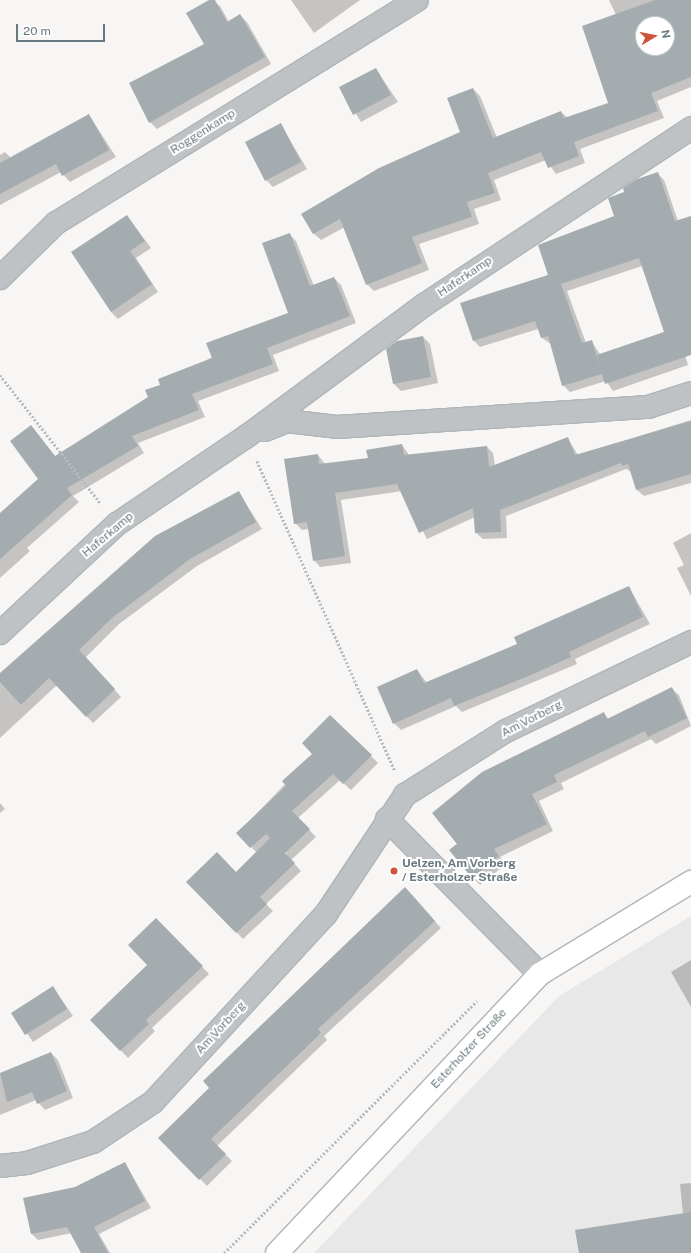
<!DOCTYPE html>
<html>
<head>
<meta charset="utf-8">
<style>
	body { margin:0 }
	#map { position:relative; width:691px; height:1253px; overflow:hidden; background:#f7f6f4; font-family:"Public Sans",sans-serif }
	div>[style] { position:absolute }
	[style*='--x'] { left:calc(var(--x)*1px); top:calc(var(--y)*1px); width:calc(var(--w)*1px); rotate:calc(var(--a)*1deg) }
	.built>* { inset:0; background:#e7e8e7 }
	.shadow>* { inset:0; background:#0003 }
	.building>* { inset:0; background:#a4acb0 }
	.path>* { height:2.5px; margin-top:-1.25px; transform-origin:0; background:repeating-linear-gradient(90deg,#b8bbbd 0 2px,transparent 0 4px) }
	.roads { filter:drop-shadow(1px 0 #b0b5b7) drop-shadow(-1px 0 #b0b5b7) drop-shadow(0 1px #b0b5b7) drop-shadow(0 -1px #b0b5b7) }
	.minor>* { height:22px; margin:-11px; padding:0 11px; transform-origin:11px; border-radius:11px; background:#bec2c5 }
	.major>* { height:22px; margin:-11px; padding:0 11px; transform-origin:11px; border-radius:11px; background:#fff }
	.dots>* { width:11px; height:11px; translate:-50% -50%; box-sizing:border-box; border:2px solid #fff; border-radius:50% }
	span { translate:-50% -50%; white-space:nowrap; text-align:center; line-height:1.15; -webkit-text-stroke:4px #fff; paint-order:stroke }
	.street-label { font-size:12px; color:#697981 }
	.poi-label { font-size:12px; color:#697981; font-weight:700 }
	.left { translate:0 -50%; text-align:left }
	.north { position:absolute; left:635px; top:16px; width:40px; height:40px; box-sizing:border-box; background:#fff; border:1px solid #c3c9cd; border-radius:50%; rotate:80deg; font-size:11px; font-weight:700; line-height:16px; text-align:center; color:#697981 }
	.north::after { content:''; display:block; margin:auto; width:14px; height:18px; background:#ce533c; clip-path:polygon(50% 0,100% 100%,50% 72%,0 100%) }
	.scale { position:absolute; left:16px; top:24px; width:89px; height:18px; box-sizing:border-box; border:2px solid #697981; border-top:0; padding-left:5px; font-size:12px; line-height:14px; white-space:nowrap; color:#697981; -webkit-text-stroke:3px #fff; paint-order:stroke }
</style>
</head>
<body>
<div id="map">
	<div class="built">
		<div style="clip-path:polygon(691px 916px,691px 1253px,314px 1253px,559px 996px)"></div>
	</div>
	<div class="shadow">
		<div style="clip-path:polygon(211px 0,220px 6px,229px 22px,240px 15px,247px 22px,271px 64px,157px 129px,150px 122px,205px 44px)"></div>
		<div style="clip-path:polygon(291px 0,360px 0,314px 33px)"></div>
		<div style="clip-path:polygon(evenodd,609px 0,691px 0,691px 87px,657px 101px,664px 118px,580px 149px,585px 163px,556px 174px,546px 160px,494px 180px,501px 200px,474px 209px,479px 224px,419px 244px,429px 270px,374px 291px,367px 284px,345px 227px,321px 240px,313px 233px,461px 132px,473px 89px,480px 96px,497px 138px,561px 112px,568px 118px,610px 103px,616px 15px,609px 0,643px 24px,667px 24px,667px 48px,643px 48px,643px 24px)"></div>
		<div style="clip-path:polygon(376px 69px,398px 102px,361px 122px,340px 88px)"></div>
		<div style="clip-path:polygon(89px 115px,116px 157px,70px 182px,61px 172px,0 205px,0 155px,5px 152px,11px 158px)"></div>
		<div style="clip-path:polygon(281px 125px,307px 169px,273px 187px,266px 180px)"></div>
		<div style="clip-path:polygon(evenodd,657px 173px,664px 180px,678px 221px,691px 217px,691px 353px,685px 355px,688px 365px,613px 391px,606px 381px,570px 392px,563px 385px,551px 344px,542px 338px,538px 329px,480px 347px,473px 340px,615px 216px,626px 193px,657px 173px,642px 266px,665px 332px,600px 354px,591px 341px,586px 343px,567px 291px,642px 266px)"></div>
		<div style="clip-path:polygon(127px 216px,151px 248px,136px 258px,158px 292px,118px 319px,111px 312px)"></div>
		<div style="clip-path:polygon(289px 234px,296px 241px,314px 286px,334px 278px,341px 285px,356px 323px,273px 355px,279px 371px,198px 401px,205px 417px,138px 443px,144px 453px,73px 496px,79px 502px,27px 548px,30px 551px,0 578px,0 514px,39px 479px,31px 427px,56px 457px,149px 397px,162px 385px,289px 314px)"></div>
		<div style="clip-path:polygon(423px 337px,430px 344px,438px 383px,401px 391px,394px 384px)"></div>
		<div style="clip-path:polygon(691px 420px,691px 483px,644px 496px,637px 490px,632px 472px,626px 469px,506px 516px,507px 538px,483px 539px,476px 533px,475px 517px,427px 539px,402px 491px,341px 500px,351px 563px,320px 567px,314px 560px,309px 529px,302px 530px,295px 523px,318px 455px,325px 464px,369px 459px,402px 445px,409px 455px,487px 447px,493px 453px,495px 466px,568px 439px,578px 455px)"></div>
		<div style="clip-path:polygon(239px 493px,262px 529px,197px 566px,119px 624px,86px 657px,121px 697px,93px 723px,57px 685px,0 738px,0 675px,156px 537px)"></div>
		<div style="clip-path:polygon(691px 533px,691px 596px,677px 568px,684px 565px,673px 543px)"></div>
		<div style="clip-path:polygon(629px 587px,650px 624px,575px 659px,577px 664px,462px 712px,456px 706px,401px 730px,394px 723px,417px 670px,427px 683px,518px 644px)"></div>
		<div style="clip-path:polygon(671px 688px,679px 695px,691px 726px,656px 744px,651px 739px,561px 783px,564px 789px,539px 801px,553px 831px,500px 857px,506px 864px,480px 885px,473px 878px,450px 850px,604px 714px,609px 719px)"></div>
		<div style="clip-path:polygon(evenodd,330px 716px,378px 763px,351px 790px,340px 780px,298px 818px,316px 837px,291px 860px,301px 871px,266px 904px,273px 911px,243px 939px,188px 882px,236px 873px,257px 853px,238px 833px,314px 754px,330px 716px,274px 840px,287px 854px,286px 855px,274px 840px)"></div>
		<div style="clip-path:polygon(0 803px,5px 809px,0 813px)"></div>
		<div style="clip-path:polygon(412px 895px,441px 928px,324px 1036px,327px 1040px,217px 1146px,232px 1161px,207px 1186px,160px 1138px)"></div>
		<div style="clip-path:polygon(156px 919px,209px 974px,152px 1028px,155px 1031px,128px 1058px,92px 1020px,149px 965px)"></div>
		<div style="clip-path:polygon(691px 960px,691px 1007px,671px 972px)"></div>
		<div style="clip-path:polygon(53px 987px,73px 1016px,33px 1042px,13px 1013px)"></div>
		<div style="clip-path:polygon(51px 1053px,58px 1060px,73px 1098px,45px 1110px,36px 1100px,0 1115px,0 1074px)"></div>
		<div style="clip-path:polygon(125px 1163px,151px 1208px,99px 1234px,110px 1253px,83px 1253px,72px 1233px,38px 1240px,32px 1234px,76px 1188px)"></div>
		<div style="clip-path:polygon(691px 1183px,691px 1253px,580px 1253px,683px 1214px,680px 1184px)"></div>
	</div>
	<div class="building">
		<div style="clip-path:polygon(209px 0,215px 0,227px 22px,240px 14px,265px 57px,149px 123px,129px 83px,204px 44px,186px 13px)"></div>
		<div style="clip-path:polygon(evenodd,655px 0,691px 0,691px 77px,651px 93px,658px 111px,574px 142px,579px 156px,548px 168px,541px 152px,488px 173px,495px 193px,467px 202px,472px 217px,412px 237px,422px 263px,366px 285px,340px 219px,313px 234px,301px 214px,379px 168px,460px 132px,447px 98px,473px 88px,493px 138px,561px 111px,564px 118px,608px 103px,582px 26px,655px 0,643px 24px,667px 24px,667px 48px,643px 48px,643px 24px)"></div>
		<div style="clip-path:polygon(376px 68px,391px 95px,353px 115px,339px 87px)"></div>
		<div style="clip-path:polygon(89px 114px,109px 150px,62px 176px,56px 164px,0 194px,0 163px)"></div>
		<div style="clip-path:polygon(281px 123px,301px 162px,265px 181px,245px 142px)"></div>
		<div style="clip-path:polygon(evenodd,658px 172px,675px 221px,691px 216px,691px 355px,605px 384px,602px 374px,562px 386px,548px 336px,541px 338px,535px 321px,473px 341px,460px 303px,548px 275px,538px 245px,614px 216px,608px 198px,624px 192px,623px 188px,637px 179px,658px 172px,639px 258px,664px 332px,597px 355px,601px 370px,592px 340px,582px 343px,561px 284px,639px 258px)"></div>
		<div style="clip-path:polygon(127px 215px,145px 241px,130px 251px,152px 284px,111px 312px,71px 252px)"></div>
		<div style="clip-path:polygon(290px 233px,310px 286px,334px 277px,350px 316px,267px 348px,273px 364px,192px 394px,199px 410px,132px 436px,138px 446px,67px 488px,72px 495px,0 559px,0 513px,38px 479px,10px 441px,31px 425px,55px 456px,148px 397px,145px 390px,160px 385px,158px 379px,212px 358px,206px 343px,288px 313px,262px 243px)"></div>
		<div style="clip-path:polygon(423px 336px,431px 377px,393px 384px,386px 349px,397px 341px)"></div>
		<div style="clip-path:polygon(691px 421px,691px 474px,636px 490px,628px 464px,622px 466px,621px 463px,500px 510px,501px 532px,475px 533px,473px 508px,419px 533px,397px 484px,335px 493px,345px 556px,313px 561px,307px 522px,294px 524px,284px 459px,318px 454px,319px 464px,368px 458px,366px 450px,402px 444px,404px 455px,487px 446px,489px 467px,568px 437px,575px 455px)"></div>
		<div style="clip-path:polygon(239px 491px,256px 522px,190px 559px,112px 618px,79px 650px,115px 689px,86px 717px,49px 678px,21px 705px,0 682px,0 673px,155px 536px)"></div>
		<div style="clip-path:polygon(629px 586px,643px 617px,569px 652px,571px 657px,531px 675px,454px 706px,451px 698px,393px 724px,377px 687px,417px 669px,424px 683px,517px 644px,514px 637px)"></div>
		<div style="clip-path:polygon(672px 687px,687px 718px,648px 737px,645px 731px,554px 775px,557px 782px,532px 794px,547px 824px,494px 849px,499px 856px,472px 878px,449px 850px,457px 844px,432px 813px,482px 772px,604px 712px,607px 719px)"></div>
		<div style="clip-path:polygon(330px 715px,372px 755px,343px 784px,333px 774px,292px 811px,310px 829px,285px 853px,295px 863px,260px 897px,267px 904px,236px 933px,186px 882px,217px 852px,236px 872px,270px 838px,283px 851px,266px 834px,250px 848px,236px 833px,286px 786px,282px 781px,312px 754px,302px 743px)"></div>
		<div style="clip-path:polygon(405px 887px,435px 921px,318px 1029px,321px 1033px,211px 1139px,226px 1154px,199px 1180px,158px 1138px,209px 1088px,203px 1081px)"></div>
		<div style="clip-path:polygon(156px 918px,203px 966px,146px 1020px,149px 1024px,120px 1051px,90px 1020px,147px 965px,128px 945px)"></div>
		<div style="clip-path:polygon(53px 986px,67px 1009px,25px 1035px,11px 1013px)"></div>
		<div style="clip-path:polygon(51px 1052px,67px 1091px,37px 1104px,32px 1092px,7px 1102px,0 1073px)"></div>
		<div style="clip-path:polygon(125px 1162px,145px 1201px,94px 1227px,108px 1253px,81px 1253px,67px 1227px,31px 1234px,23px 1198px,75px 1187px)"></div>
		<div style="clip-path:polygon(691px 1212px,691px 1253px,579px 1253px,575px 1230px)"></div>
	</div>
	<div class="path">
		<div style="--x:0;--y:375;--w:164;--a:51.9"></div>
		<div style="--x:257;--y:461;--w:339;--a:66"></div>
		<div style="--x:224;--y:1253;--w:357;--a:-44.9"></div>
	</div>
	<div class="roads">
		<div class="minor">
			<div style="--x:0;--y:278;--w:78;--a:-44.5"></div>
			<div style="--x:56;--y:223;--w:424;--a:-31.7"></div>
			<div style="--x:265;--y:430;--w:24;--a:-22"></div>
			<div style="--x:287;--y:421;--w:50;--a:6.8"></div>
			<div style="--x:337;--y:427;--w:312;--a:-3.7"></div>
			<div style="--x:648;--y:407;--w:45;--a:-18"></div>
			<div style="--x:0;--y:633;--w:160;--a:-43"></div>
			<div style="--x:117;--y:524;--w:157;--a:-34.1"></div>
			<div style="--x:247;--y:436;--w:220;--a:-36.5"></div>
			<div style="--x:424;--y:305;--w:320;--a:-33.5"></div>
			<div style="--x:387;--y:819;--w:218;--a:45.4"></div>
			<div style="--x:0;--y:1166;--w:27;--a:-6"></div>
			<div style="--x:27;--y:1163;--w:69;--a:-17.7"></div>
			<div style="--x:93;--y:1142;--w:72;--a:-33.7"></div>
			<div style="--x:153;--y:1102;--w:255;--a:-47.4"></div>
			<div style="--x:326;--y:914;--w:143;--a:-56.4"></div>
			<div style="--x:405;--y:795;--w:120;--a:-32.4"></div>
			<div style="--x:506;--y:731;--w:205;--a:-25.7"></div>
		</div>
		<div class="major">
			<div style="--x:277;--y:1253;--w:383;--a:-46.7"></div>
			<div style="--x:540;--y:974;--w:177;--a:-31.4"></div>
		</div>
	</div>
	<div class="dots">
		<div style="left:394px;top:871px;background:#ce533c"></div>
	</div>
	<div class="street-label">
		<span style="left:203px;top:132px;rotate:-32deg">Roggenkamp</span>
		<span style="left:465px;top:277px;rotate:-34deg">Haferkamp</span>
		<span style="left:108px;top:535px;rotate:-40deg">Haferkamp</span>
		<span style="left:532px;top:719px;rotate:-27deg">Am Vorberg</span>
		<span style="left:221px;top:1028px;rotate:-47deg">Am Vorberg</span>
		<span style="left:469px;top:1049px;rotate:-47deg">Esterholzer Straße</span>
	</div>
	<div class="poi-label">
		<span class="left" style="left:402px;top:871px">Uelzen, Am Vorberg<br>/ Esterholzer Straße</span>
	</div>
	<div class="north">N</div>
	<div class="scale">20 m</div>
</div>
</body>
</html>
